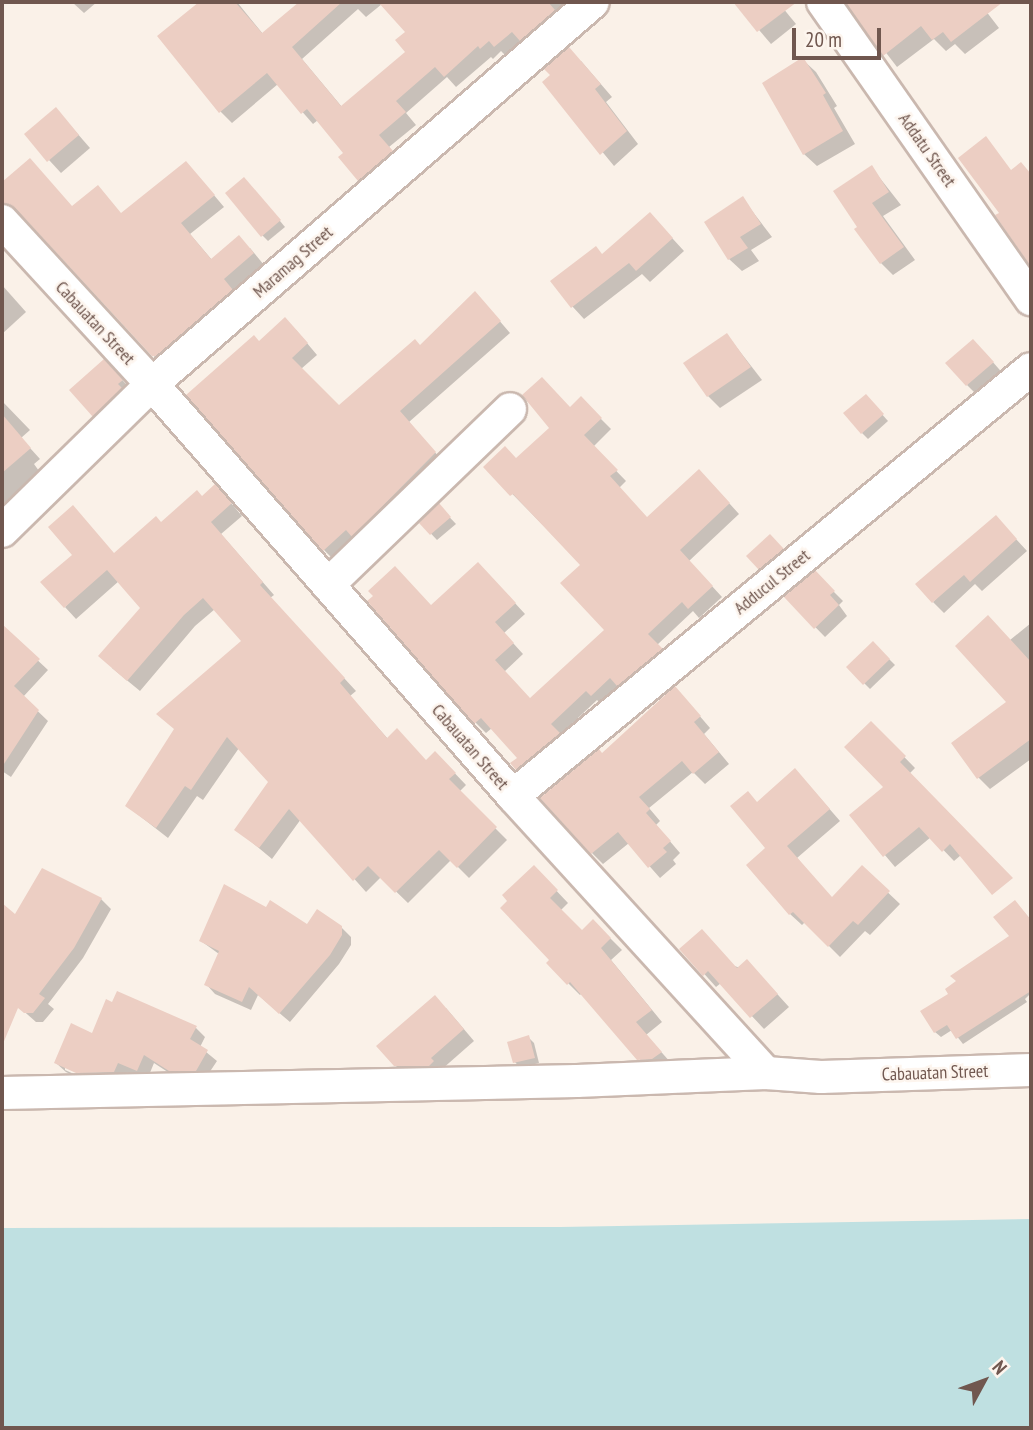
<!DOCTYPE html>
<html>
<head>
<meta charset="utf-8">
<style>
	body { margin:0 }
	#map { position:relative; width:1033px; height:1430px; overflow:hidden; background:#faf1e8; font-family:"PT Sans Narrow",sans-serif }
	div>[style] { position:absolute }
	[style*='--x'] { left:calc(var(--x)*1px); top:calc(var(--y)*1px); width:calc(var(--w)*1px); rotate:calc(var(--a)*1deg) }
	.water>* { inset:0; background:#bfe0e1 }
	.shadow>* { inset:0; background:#0003 }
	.building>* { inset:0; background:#eccec3 }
	.roads { filter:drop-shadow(2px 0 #cab8af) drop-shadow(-2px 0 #cab8af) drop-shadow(0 2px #cab8af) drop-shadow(0 -2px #cab8af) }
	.street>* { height:32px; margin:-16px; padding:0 16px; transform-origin:16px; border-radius:16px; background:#fff }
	span { translate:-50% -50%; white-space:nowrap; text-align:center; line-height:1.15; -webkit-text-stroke:5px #fdf5ee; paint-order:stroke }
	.street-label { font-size:18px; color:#70574f }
	.frame { position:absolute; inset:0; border:4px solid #70574f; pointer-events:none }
	.north { position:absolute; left:949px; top:1346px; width:70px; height:70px; -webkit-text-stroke:5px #fdf5ee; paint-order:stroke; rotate:49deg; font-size:19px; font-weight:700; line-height:28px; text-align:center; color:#70574f }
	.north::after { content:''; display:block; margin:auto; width:24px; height:32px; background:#70574f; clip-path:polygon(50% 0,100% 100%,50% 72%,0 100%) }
	.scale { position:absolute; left:792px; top:28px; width:89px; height:32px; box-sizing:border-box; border:4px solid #70574f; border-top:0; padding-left:9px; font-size:21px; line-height:24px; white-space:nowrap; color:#70574f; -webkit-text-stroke:5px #fdf5ee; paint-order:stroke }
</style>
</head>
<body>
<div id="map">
	<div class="water">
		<div style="clip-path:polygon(1031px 1219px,1031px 1428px,2px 1428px,2px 1228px,560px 1227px)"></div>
	</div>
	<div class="shadow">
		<div style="clip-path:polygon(72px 2px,97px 2px,84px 13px)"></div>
		<div style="clip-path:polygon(evenodd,200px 2px,237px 2px,263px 34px,301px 2px,589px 2px,507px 57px,501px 51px,493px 59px,491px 57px,456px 87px,447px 77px,406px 113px,416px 125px,389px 147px,403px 163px,371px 191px,341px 157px,346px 153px,318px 120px,313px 124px,278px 84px,232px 123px,220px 111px,160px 36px,200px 2px,382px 4px,407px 32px,408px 52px,342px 107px,302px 59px,358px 9px,366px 17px,382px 4px)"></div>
		<div style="clip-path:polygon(735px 2px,778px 2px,796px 24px,771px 44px)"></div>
		<div style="clip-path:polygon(847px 2px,979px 2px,999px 28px,965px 54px,955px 44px,946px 51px,934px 39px,897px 67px)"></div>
		<div style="clip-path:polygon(803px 60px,816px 72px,837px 106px,834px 108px,855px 144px,817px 166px,804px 154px)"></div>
		<div style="clip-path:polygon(581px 61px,612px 97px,606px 102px,638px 144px,614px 166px,545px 82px)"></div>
		<div style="clip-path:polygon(56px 109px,90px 148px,61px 173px,49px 160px)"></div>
		<div style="clip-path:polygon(30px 160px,73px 208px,122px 215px,197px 175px,224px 207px,190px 234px,212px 260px,250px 248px,264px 265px,234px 290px,243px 301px,164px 367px,27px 219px,16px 214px,2px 199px,2px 184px)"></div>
		<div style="clip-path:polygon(872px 168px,901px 205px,883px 216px,915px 260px,893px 275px,881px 263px,860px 227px)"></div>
		<div style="clip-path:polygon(250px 185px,285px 227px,268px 241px,262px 235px)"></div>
		<div style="clip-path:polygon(743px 199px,772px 237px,751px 250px,759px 261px,742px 271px,729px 259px)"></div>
		<div style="clip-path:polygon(662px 227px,684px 251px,650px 282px,642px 274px,584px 319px,572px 306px,603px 256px)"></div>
		<div style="clip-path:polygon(2px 285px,26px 312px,2px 334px)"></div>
		<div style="clip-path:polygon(485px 304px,510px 333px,409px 422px,445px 464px,334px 560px,324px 550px,259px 343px,296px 330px,317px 355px,301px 369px,339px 407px,420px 347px)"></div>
		<div style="clip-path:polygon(727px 335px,762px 380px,720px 408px,708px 396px)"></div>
		<div style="clip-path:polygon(985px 353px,1005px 376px,979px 397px,967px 385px)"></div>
		<div style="clip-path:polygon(116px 373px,134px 393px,106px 428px,94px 415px)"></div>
		<div style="clip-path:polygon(581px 399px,611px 429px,593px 447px,626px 481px,619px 488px,648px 519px,709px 481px,739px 514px,689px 561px,722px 597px,699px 618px,693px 611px,657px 645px,671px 660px,602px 705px,597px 700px,560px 735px,569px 744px,527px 779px,517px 769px,519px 758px,492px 728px,486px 733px,476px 723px,369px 601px,431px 607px,488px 574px,525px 614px,504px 633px,523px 654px,504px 672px,530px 700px,607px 631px,582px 565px,486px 467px,517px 460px)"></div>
		<div style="clip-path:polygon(2px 401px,30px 430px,21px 438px,40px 459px,34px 464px,39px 471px,2px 505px,7px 511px,2px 515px)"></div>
		<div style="clip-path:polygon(871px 402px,888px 421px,868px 439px,862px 433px)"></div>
		<div style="clip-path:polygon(202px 498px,227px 498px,242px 516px,221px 534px,274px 595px,270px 598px,356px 691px,350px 696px,388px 739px,427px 762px,447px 765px,466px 785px,459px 792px,507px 840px,469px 878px,451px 860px,408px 903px,381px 877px,366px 892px,301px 819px,272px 859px,237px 830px,270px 782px,239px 748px,203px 800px,197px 796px,168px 838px,127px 806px,243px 641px,215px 609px,195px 626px,140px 691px,112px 668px,142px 607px,119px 581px,76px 619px,65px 607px,115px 554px)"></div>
		<div style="clip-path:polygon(439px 506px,456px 524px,437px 540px,421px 523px)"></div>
		<div style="clip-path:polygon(1006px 528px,1027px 551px,982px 591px,975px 584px,944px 613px,933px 602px)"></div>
		<div style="clip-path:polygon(770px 536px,789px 555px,766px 574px,749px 556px)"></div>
		<div style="clip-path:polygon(815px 573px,843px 601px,839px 605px,847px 616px,825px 637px,786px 597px)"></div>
		<div style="clip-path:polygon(1031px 623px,1031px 682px,1023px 690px,1031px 700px,1031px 759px,990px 789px,978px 777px,1009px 703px,1010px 640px)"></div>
		<div style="clip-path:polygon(2px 627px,48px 670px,23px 697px,48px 721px,11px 777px,2px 771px)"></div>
		<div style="clip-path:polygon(873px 643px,895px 665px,870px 689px,848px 667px)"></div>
		<div style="clip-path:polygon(686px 700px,710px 728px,704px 734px,729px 764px,705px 784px,693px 772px,649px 808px,660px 821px,656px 825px,680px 853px,673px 860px,676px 864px,660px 878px,629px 843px,603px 864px,592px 853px,602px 755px)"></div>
		<div style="clip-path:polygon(871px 723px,915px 768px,909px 774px,961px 855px,954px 861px,931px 837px,895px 867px,851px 815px,886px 787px)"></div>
		<div style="clip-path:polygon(806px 782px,840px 821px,797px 858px,832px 899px,862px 868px,900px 904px,870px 935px,865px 931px,840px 957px,805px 922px,802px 925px,790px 914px,767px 848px,758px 803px)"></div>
		<div style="clip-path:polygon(534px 867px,568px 903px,560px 911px,582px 932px,593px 921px,622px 950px,611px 960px,662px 1022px,646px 1035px,672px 1064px,650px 1071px,582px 993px,580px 995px,568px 983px,552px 960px)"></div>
		<div style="clip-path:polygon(101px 899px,111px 909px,83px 958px,48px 1004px,54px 1009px,43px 1022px,36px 1022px,2px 992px,2px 911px,16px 916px)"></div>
		<div style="clip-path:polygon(1015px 902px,1031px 920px,1031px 993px,1025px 999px,1027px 1002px,963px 1044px,952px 1030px,941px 1037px,935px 1032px,959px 982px,1011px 936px)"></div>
		<div style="clip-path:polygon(267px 909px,307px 927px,341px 927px,351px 937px,351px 945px,339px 964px,290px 1022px,258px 995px,251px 1010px,215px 994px,206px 984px,219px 954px,201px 941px)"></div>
		<div style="clip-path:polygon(682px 949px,759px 974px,789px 1007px,764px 1029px,721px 983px,716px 987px)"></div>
		<div style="clip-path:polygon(446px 1008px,474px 1041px,441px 1070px,407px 1077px,395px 1065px)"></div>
		<div style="clip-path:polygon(evenodd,196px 1028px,205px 1037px,200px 1047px,217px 1061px,205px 1079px,180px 1080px,154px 1063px,147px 1080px,127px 1072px,123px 1081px,87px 1082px,66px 1072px,56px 1063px,93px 1035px,196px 1028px,65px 1066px,85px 1075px,83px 1078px,65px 1070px,65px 1066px)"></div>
		<div style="clip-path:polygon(528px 1037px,534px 1043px,539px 1063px,520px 1068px,515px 1062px)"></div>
	</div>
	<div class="building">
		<div style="clip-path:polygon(199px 2px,235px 2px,262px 33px,299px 2px,342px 2px,292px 47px,341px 106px,405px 52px,395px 40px,405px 32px,378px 2px,548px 2px,555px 10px,520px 41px,512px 32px,494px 47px,489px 41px,480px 49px,478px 46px,444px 77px,435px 67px,396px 101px,406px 112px,379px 135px,393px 151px,358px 181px,338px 157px,343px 153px,307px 109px,301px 114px,267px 73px,219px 113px,157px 36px)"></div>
		<div style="clip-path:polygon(733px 2px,797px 2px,757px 32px)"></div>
		<div style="clip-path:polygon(845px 2px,1003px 2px,951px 42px,943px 32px,932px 40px,921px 26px,883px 56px)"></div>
		<div style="clip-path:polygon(569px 47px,601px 84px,595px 89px,627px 131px,600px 155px,542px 82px,550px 75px,544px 69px)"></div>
		<div style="clip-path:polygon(803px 57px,826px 93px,823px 95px,843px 131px,803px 155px,762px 83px)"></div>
		<div style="clip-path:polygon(56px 107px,79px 135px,47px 162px,24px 134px)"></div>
		<div style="clip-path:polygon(986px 136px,1011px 170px,1021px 162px,1031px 174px,1031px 267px,995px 215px,999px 213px,958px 158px)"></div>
		<div style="clip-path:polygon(30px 158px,72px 206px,98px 185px,121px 213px,186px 161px,215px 195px,181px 223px,211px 259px,239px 235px,254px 253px,224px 279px,233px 290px,157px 356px,152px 356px,16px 209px,2px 202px,2px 182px)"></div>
		<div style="clip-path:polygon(872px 165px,889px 192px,872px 203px,904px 247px,880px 264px,854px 229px,857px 227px,833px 191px)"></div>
		<div style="clip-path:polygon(244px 177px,281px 220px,261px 237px,225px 193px)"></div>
		<div style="clip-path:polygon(743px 196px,761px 224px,740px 237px,748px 248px,728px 260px,704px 222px)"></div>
		<div style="clip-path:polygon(650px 212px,673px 238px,636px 271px,629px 263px,571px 308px,550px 281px,596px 246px,602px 254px)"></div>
		<div style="clip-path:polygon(475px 291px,501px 321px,400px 411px,436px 452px,352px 537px,346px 530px,323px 551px,186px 395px,254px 335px,259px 341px,285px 317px,308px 343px,292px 358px,339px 405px,415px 339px,420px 345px)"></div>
		<div style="clip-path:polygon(727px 333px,751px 367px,707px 397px,683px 363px)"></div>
		<div style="clip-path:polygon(973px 339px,994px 362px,966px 386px,945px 363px)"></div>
		<div style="clip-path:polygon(104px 359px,123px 380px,118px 384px,122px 388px,93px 417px,69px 390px)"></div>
		<div style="clip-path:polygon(542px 377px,570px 407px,581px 396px,602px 418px,584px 435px,618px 470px,610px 476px,647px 517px,699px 469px,730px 503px,680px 550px,713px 586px,688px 609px,682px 602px,648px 634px,663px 649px,617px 686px,610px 678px,591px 696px,586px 691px,551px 724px,560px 733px,516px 770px,510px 763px,517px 758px,481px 718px,474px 724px,367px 601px,373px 596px,368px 591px,395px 566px,431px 605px,478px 562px,516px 603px,495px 622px,514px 643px,495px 660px,530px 698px,604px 630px,560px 583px,580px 565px,513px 494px,510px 496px,483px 467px,505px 446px,516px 458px,549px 428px,522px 395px)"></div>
		<div style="clip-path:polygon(866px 394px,884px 414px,861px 434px,843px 413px)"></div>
		<div style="clip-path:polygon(2px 414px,31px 448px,2px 473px)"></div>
		<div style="clip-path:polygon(215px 484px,232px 503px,211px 522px,263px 582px,260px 585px,345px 678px,340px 683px,387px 738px,397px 728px,426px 760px,435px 751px,456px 773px,449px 779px,497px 827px,457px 868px,439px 850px,395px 893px,368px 866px,353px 881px,289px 809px,259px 848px,234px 830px,268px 782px,227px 737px,191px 790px,185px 786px,156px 828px,125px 806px,174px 729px,156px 714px,241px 641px,203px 598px,184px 615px,127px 681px,98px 656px,140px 608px,107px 570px,64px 608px,40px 582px,72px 555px,48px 527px,73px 505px,114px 553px,156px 516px,161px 522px,197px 490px,202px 496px)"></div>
		<div style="clip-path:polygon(439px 503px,451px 517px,430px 535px,419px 523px)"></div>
		<div style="clip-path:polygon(996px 515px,1017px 539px,970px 582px,964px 575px,932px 603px,915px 584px)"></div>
		<div style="clip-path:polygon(770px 534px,784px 549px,759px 570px,746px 556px)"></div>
		<div style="clip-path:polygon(815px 570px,835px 591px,830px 595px,839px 605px,814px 629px,784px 597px)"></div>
		<div style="clip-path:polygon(988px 615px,1031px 662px,1031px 739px,977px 779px,951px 743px,1006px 702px,955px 646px)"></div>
		<div style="clip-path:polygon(2px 624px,40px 659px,14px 686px,39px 710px,2px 767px)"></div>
		<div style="clip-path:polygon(873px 641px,890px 659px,863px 685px,846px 667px)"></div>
		<div style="clip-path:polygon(675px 686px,701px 716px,694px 722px,719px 752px,693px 774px,682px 761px,639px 797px,650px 809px,646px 813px,671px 841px,663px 848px,667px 852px,648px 868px,618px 832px,591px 854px,540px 798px,599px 749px,602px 753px)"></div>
		<div style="clip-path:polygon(871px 721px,906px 756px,900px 762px,1013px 878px,992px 895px,950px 844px,942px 852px,919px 827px,883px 857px,849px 815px,883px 787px,844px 747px)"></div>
		<div style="clip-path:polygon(795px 768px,830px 809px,787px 846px,832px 897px,862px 865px,890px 891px,858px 925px,853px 921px,828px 947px,793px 912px,789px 915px,746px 865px,765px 848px,730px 806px,748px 791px,757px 802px)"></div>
		<div style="clip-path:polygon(534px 865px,558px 890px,550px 898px,582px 930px,593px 919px,611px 938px,601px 948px,652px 1010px,636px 1022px,662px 1052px,652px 1059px,637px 1060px,570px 982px,567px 985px,546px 963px,549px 960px,500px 908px,507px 901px,502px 895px)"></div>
		<div style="clip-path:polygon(42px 868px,102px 898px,74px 948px,39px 994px,45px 998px,33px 1013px,24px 1013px,18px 1008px,2px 1046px,2px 903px,15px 914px)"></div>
		<div style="clip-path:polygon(224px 884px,266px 907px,270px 900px,307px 924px,317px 909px,342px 926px,342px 935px,330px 955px,279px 1014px,249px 987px,242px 1002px,204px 985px,219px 951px,199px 941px)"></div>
		<div style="clip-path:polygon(1015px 900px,1031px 920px,1031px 991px,956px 1039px,947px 1025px,934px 1033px,920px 1011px,948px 994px,945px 989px,956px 981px,950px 976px,1009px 936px,993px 917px)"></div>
		<div style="clip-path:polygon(702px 929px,737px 968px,747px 959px,778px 994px,750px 1018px,708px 971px,703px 976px,679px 949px)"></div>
		<div style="clip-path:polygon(117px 991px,197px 1026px,190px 1039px,208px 1050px,196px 1071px,169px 1071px,144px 1055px,137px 1071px,118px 1063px,114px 1072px,76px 1073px,54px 1063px,71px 1023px,92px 1033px,106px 999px,112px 1002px)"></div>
		<div style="clip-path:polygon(435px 995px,464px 1029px,431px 1058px,434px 1061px,429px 1066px,394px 1066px,376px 1046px)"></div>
		<div style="clip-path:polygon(529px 1035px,535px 1058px,513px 1063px,507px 1042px)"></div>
	</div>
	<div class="roads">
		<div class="street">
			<div style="--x:823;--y:2;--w:363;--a:55"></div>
			<div style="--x:2;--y:221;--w:222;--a:47.4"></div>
			<div style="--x:152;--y:384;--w:548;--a:48.77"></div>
			<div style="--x:513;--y:796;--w:375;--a:47.6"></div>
			<div style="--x:766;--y:1073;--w:55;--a:4.2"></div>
			<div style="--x:821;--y:1077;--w:210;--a:-1.9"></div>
			<div style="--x:2;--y:531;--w:210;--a:-44.4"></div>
			<div style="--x:152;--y:384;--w:583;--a:-40.9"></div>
			<div style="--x:328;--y:585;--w:253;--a:-44"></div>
			<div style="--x:513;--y:796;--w:671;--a:-39.5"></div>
			<div style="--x:2;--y:1093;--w:575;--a:-1.2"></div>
			<div style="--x:577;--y:1081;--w:189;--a:-2.4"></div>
		</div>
	</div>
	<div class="street-label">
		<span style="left:927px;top:150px;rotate:55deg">Addatu Street</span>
		<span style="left:293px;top:262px;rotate:-41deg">Maramag Street</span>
		<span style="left:95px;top:323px;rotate:47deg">Cabauatan Street</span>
		<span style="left:772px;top:582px;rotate:-39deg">Adducul Street</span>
		<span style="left:470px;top:747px;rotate:49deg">Cabauatan Street</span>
		<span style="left:935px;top:1073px;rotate:-2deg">Cabauatan Street</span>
	</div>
	<div class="frame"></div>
	<div class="north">N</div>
	<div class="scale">20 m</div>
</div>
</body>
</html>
